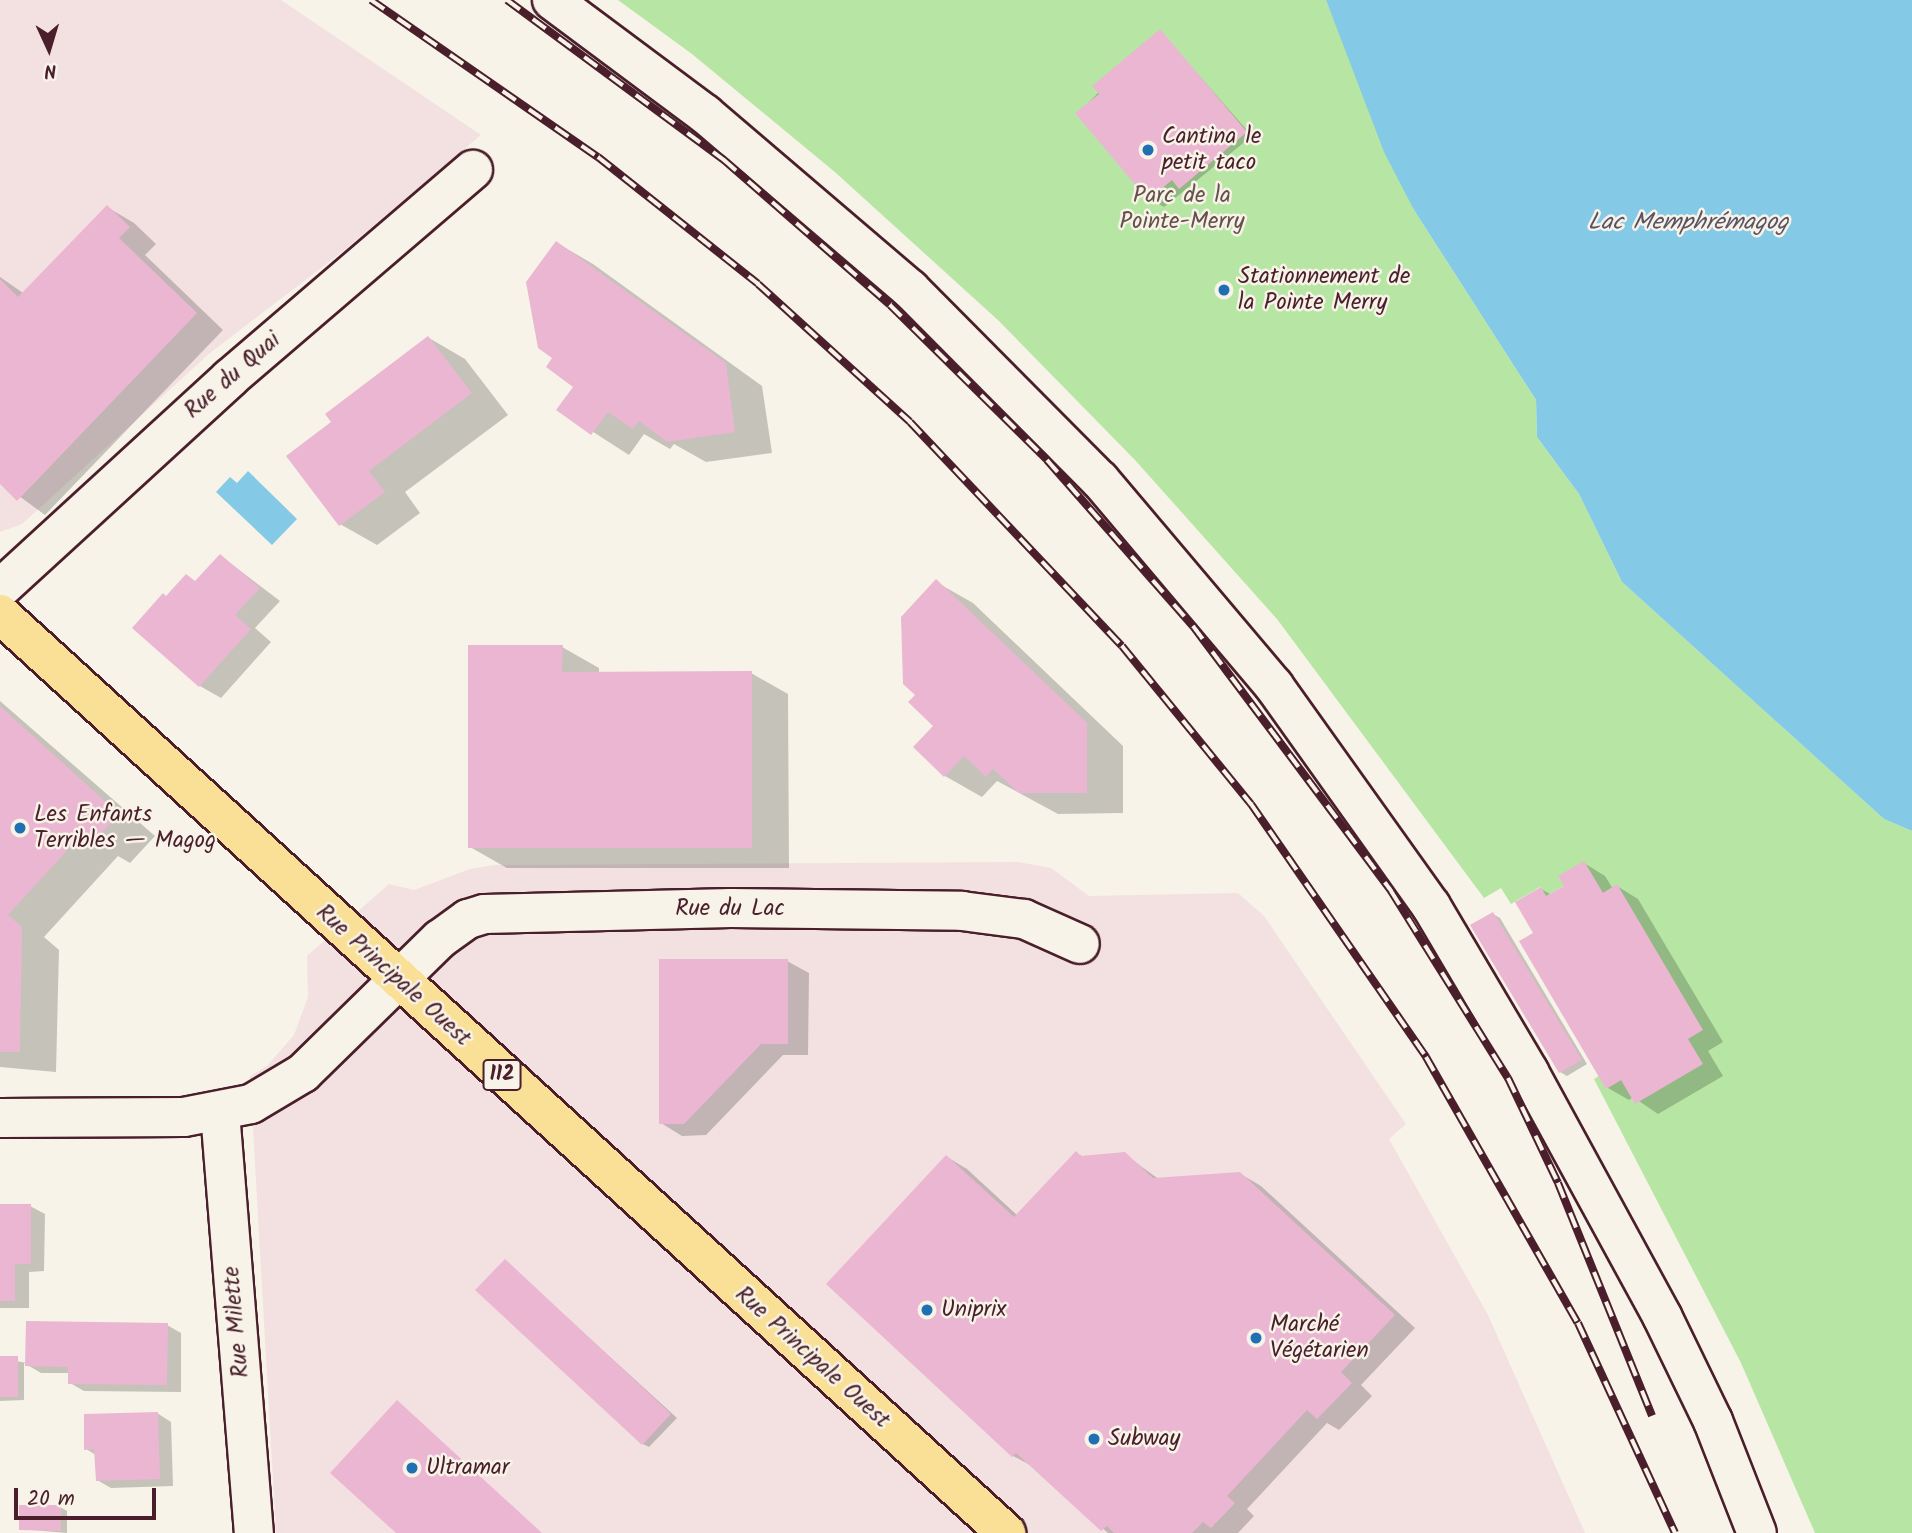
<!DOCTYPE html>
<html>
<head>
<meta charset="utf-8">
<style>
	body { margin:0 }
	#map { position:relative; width:1912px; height:1533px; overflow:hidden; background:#f7f3e8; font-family:Kalam,sans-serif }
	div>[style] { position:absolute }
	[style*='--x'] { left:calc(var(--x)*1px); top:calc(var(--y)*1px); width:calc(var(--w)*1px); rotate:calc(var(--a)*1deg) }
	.built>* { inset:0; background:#f3e1e1 }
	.green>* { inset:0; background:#b7e6a4 }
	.water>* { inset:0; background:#84cae6 }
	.shadow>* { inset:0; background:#0003 }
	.building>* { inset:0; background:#ebb6d1 }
	.roads { filter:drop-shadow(2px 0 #4a1f2b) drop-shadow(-2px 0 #4a1f2b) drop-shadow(0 2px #4a1f2b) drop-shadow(0 -2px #4a1f2b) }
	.minor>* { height:38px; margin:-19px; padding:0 19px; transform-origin:19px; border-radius:19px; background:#f7f3e8 }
	.major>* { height:38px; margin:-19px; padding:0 19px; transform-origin:19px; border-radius:19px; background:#f9e096 }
	.rail>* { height:8px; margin-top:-4px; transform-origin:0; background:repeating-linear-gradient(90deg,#f7f3e8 0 16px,#4a1f2b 0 32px); box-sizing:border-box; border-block:2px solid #4a1f2b }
	.dots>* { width:19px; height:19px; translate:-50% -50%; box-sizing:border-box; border:4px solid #f7f3e8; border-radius:50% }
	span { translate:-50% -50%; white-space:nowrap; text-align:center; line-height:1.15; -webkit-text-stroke:5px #f7f3e8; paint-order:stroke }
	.shield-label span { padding:2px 5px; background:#f7f3e8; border:2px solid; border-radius:5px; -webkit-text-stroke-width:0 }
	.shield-label { font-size:21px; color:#4a1f2b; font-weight:700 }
	.poi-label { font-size:23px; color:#4a1f2b }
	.left { translate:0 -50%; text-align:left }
	.park-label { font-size:23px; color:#655149 }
	.street-label { font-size:23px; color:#4a1f2b }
	.water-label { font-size:24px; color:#5b5263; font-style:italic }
	.north { position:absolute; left:14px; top:14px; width:70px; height:70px; -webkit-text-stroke:5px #f7f3e8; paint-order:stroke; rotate:176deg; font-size:19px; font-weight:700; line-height:28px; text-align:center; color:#4a1f2b }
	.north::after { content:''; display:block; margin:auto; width:24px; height:32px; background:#4a1f2b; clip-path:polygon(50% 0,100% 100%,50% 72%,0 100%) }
	.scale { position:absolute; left:14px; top:1488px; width:142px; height:32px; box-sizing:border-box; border:4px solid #4a1f2b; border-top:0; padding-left:9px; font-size:21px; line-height:24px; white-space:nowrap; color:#4a1f2b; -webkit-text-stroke:5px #f7f3e8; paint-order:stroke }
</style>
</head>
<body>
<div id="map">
	<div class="built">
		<div style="clip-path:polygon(0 0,281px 0,481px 135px,342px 252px,210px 353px,22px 524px,0 532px)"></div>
		<div style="clip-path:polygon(1018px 862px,1051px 868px,1089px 896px,1238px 893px,1264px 916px,1406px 1124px,1389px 1139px,1488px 1315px,1585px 1533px,276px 1533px,250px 1076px,267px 1066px,294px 1035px,308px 997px,307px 956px,389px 884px,414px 890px,470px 869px,494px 865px)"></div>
	</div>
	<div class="green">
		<div style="clip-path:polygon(618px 0,1326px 0,1414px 210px,1536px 400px,1537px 437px,1579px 494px,1622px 582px,1884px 819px,1912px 831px,1912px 1533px,1815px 1533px,1741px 1363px,1594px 1079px,1599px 1076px,1606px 1089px,1621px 1080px,1603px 893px,1564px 886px,1546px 896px,1540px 887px,1511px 904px,1501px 888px,1484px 898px,1277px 619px,1135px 460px,999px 321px,836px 173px,692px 54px)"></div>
	</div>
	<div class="water">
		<div style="clip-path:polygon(1326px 0,1912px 0,1912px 831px,1884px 819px,1622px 582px,1579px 494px,1537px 437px,1536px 400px,1414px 210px,1384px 152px)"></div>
		<div style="clip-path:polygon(248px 471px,297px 519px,272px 545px,216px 492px,230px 477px,237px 483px)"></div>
	</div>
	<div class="shadow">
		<div style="clip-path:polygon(1160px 31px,1252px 136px,1164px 207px,1150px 199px,1078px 113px)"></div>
		<div style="clip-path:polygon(107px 207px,134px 223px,156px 244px,145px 255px,223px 330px,45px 515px,0 482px,0 277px,23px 293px)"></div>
		<div style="clip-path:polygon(557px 243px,593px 264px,762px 386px,772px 453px,706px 462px,674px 444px,670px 449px,644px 434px,629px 455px,559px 410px,576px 386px,554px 358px)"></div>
		<div style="clip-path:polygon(429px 338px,465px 359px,508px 415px,405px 492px,420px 513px,377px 545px,340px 524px,333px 422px)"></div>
		<div style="clip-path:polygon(221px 556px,280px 601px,255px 628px,271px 642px,221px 698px,200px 686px,167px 598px,197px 582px)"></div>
		<div style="clip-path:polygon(936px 582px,973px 603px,1123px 746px,1123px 813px,1058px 814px,997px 781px,982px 797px,945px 776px,915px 747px,935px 726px,918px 695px)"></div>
		<div style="clip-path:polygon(562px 647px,599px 668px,599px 674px,751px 673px,788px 694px,789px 868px,507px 868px,470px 847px)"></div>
		<div style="clip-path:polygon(0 701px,155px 836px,130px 863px,118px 856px,44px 937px,59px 950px,56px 1072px,0 1067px)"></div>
		<div style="clip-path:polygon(1584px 863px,1605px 876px,1613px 889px,1617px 886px,1638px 899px,1723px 1042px,1708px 1051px,1723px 1076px,1658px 1114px,1633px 1097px,1629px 1100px,1608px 1088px,1536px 934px,1541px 889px,1552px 895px,1567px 886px)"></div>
		<div style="clip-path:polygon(1493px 914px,1500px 918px,1587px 1064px,1567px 1076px,1560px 1072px)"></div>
		<div style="clip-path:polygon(787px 961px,809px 973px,808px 1055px,783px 1055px,706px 1135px,682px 1136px,661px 1123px)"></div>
		<div style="clip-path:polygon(1076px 1153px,1084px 1157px,1124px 1154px,1160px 1180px,1239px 1173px,1261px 1186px,1415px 1328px,1361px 1385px,1372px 1396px,1339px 1430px,1327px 1423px,1247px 1509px,1254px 1516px,1238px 1533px,1108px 1533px,1034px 1467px,1013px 1456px,947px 1157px,967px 1169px,1018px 1216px)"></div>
		<div style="clip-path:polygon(0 1206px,30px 1206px,45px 1214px,44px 1271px,29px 1272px,29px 1308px,0 1308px)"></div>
		<div style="clip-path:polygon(505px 1261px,677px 1418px,649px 1447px,643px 1444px)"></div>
		<div style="clip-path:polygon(167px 1325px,181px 1333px,181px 1392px,84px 1391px,70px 1383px,70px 1373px,41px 1373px,24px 1363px,24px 1400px,0 1401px,0 1342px,0 1358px,27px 1363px)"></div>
		<div style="clip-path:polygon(157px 1413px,171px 1422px,173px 1486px,111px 1488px,97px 1480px,96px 1455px,86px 1449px)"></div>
		<div style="clip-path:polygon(60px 1507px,67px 1511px,67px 1533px,20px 1529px)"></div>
	</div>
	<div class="building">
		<div style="clip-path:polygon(1160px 29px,1247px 132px,1179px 189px,1172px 180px,1148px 200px,1075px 113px,1099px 94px,1092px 86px)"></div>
		<div style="clip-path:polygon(107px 205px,130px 227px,119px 238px,197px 313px,17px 501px,0 484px,0 279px,18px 297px)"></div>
		<div style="clip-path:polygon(556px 241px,726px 363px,735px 432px,667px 442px,639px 421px,633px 429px,608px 412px,591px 435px,556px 410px,573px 387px,546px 367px,552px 358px,538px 348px,526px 282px)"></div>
		<div style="clip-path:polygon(428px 336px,472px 393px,369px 471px,385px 492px,339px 526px,286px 456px,331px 422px,325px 414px)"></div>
		<div style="clip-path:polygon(220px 554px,260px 588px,235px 615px,251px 629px,199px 687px,132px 628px,163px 593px,166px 596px,186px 574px,195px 581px)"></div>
		<div style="clip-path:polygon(936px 579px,1087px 723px,1087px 793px,1019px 793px,993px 769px,986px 777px,964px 756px,944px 777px,913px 747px,933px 726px,908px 702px,915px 695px,903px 684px,901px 617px)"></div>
		<div style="clip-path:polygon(468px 645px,563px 645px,562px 672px,752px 671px,752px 848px,468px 848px)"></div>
		<div style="clip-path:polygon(0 706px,119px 814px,92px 843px,82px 834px,8px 915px,22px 927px,20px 1052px,0 1052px)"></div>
		<div style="clip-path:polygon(1584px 861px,1603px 893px,1617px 884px,1703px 1030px,1688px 1039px,1703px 1064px,1635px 1104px,1621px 1080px,1606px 1089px,1519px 941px,1533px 933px,1515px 902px,1541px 887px,1546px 896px,1564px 886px,1558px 876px)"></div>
		<div style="clip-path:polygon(1493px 912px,1582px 1060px,1559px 1073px,1470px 925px)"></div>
		<div style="clip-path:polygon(659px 959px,788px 959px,788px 1044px,761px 1044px,684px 1124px,659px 1124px)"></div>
		<div style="clip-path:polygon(1076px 1151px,1081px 1156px,1125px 1152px,1153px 1178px,1240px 1172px,1395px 1315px,1341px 1372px,1352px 1383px,1317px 1419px,1307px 1410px,1227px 1496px,1235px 1503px,1211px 1528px,1203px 1522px,1192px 1533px,1114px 1533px,1107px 1526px,1101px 1531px,1016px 1453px,1012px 1457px,826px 1284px,946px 1155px,1014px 1217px)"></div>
		<div style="clip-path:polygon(0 1204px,31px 1204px,31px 1264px,15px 1264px,15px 1301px,0 1301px)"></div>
		<div style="clip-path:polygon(505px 1259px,671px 1414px,642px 1445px,475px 1290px)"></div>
		<div style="clip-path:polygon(26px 1321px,168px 1323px,167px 1385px,68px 1384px,68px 1367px,25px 1366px)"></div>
		<div style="clip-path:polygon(0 1356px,18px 1356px,18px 1397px,0 1397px)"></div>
		<div style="clip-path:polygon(397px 1400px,542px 1533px,396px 1533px,330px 1473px)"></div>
		<div style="clip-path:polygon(158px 1412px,160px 1479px,96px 1481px,94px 1449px,84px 1450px,84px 1414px)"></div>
		<div style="clip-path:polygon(19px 1505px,61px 1505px,61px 1531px,19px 1530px)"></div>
	</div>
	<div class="roads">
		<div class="minor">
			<div style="--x:552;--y:0;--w:191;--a:36.7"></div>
			<div style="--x:705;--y:114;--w:270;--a:40.5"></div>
			<div style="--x:910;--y:289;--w:269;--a:45.2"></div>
			<div style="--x:1100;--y:480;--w:270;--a:49.8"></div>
			<div style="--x:1274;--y:686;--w:270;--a:54.5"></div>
			<div style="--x:1431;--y:906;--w:193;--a:59.4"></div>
			<div style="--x:1529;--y:1072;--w:278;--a:61.4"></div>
			<div style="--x:1662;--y:1316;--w:117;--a:64.1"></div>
			<div style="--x:1713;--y:1421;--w:120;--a:68.6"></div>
			<div style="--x:0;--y:589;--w:312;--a:-42.5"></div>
			<div style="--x:230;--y:378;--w:320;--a:-40.6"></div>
			<div style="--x:220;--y:1112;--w:422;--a:85.4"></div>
			<div style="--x:0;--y:1118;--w:184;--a:-0.3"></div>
			<div style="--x:184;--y:1117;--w:68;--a:-11"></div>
			<div style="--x:251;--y:1104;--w:61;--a:-30.8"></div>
			<div style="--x:303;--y:1073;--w:192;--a:-44.4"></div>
			<div style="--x:440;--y:939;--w:34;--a:-36"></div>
			<div style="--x:468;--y:919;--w:17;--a:-17"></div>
			<div style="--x:484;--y:914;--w:247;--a:-1.4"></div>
			<div style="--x:731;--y:908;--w:231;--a:0.7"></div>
			<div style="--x:962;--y:911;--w:63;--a:7.4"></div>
			<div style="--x:1024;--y:919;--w:61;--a:24.1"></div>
		</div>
		<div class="major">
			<div style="--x:0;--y:614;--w:1363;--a:42.41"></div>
		</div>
	</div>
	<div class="rail">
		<div style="--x:371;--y:0;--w:276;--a:34.7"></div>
		<div style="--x:598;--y:157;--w:204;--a:38.4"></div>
		<div style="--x:758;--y:284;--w:205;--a:42.2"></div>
		<div style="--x:910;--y:422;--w:308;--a:46.6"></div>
		<div style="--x:1122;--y:646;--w:204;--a:50.8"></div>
		<div style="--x:1251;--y:804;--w:308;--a:55.3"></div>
		<div style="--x:1426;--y:1057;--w:306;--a:60.3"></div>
		<div style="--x:1578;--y:1323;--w:231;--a:65.2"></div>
		<div style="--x:507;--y:0;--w:270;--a:36.4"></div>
		<div style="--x:724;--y:160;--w:220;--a:41.1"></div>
		<div style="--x:890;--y:305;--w:221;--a:44.6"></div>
		<div style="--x:1047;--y:460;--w:221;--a:48.7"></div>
		<div style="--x:1193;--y:626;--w:331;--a:53.2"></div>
		<div style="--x:1391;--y:891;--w:221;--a:58"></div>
		<div style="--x:1508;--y:1078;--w:116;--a:64.5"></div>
		<div style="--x:1558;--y:1183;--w:251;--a:68"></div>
	</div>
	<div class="dots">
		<div style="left:1148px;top:150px;background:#1f6fb2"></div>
		<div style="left:1224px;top:290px;background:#1f6fb2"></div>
		<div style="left:20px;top:828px;background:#1f6fb2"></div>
		<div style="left:927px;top:1310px;background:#1f6fb2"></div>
		<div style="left:1256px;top:1338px;background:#1f6fb2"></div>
		<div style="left:1094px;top:1439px;background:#1f6fb2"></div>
		<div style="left:412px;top:1468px;background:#1f6fb2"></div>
	</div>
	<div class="shield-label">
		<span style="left:502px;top:1075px">112</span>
	</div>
	<div class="poi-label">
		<span class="left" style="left:1162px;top:150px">Cantina le<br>petit taco</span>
		<span class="left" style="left:1238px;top:290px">Stationnement de<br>la Pointe Merry</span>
		<span class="left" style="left:34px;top:828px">Les Enfants<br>Terribles — Magog</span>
		<span class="left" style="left:941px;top:1310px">Uniprix</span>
		<span class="left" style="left:1270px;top:1338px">Marché<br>Végétarien</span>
		<span class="left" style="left:1108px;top:1439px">Subway</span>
		<span class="left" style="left:426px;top:1468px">Ultramar</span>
	</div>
	<div class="park-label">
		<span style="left:1182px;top:209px">Parc de la<br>Pointe-Merry</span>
	</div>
	<div class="street-label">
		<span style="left:233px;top:376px;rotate:-41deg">Rue du Quai</span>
		<span style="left:730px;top:909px">Rue du Lac</span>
		<span style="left:393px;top:976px;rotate:42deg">Rue Principale Ouest</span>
		<span style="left:237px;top:1322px;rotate:-95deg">Rue Milette</span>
		<span style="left:812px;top:1358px;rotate:42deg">Rue Principale Ouest</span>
	</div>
	<div class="water-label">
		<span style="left:1688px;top:223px">Lac Memphrémagog</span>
	</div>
	<div class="north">N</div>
	<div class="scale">20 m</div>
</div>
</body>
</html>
